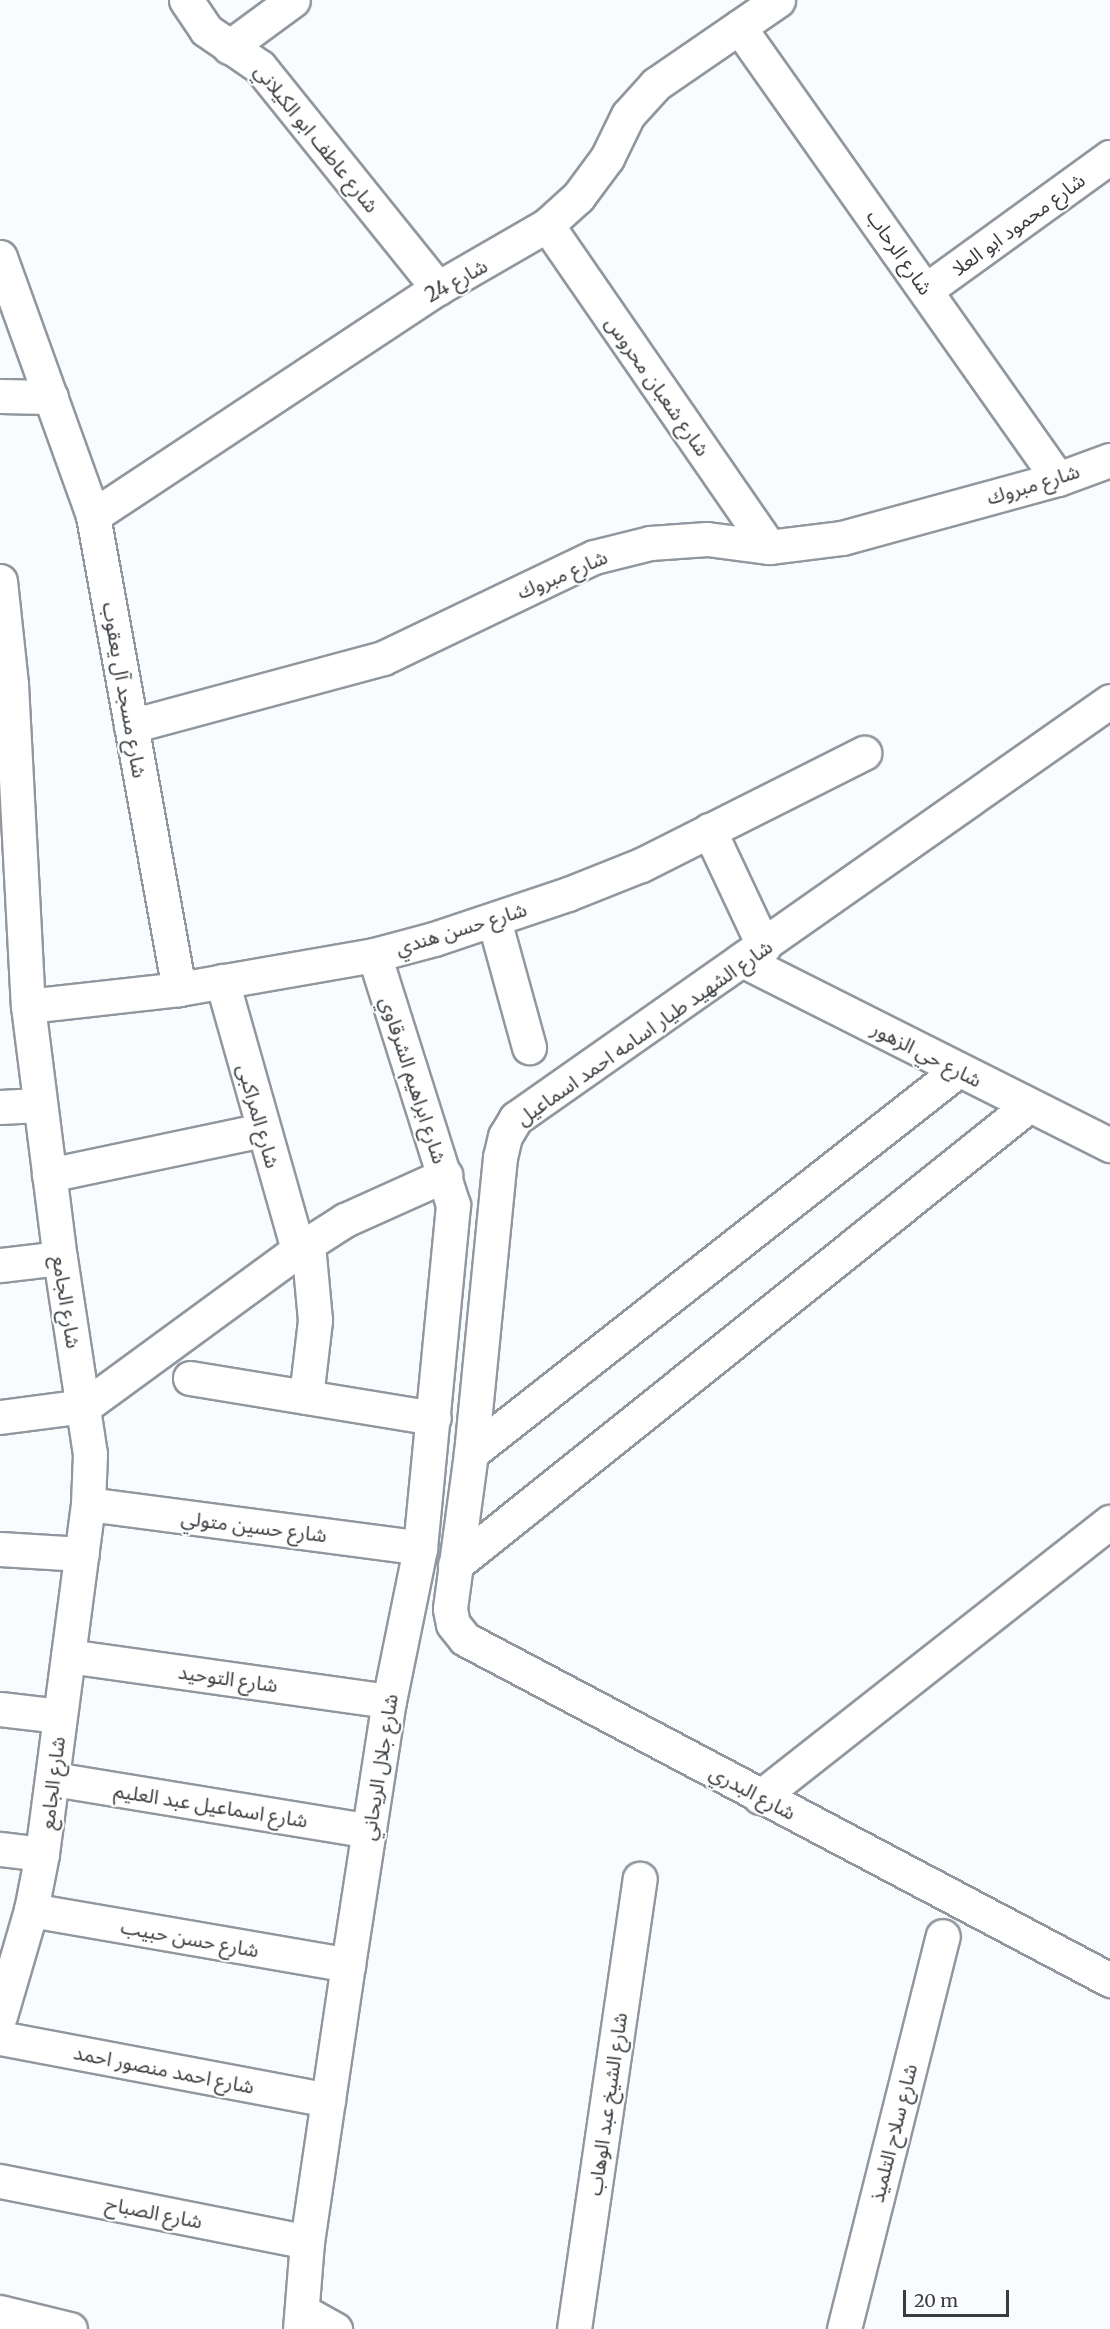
<!DOCTYPE html>
<html>
<head>
<meta charset="utf-8">
<style>
	body { margin:0 }
	#map { position:relative; width:1110px; height:2329px; overflow:hidden; background:#f9fcff; font-family:Merriweather,"Noto Sans Arabic",serif }
	div>[style] { position:absolute }
	[style*='--x'] { left:calc(var(--x)*1px); top:calc(var(--y)*1px); width:calc(var(--w)*1px); rotate:calc(var(--a)*1deg) }
	.roads { filter:drop-shadow(2px 0 #91979f) drop-shadow(-2px 0 #91979f) drop-shadow(0 2px #91979f) drop-shadow(0 -2px #91979f) }
	.minor>* { height:33px; margin:-16.5px; padding:0 16.5px; transform-origin:16.5px; border-radius:16.5px; background:#fff }
	span { translate:-50% -50%; white-space:nowrap; text-align:center; line-height:1.15; -webkit-text-stroke:4.5px #fff; paint-order:stroke }
	.street-label { font-size:20px; color:#393c3f }
	.scale { position:absolute; left:903px; top:2290px; width:106px; height:27px; box-sizing:border-box; border:3px solid #393c3f; border-top:0; padding-left:8px; font-size:18px; line-height:21px; white-space:nowrap; color:#393c3f; -webkit-text-stroke:4px #fff; paint-order:stroke }
</style>
</head>
<body>
<div id="map">
	<div class="roads">
		<div class="minor">
			<div style="--x:186;--y:0;--w:36;--a:56"></div>
			<div style="--x:206;--y:30;--w:65;--a:34.4"></div>
			<div style="--x:260;--y:67;--w:284;--a:51.2"></div>
			<div style="--x:739;--y:27;--w:553;--a:54.79"></div>
			<div style="--x:229;--y:47;--w:79;--a:-36.3"></div>
			<div style="--x:547;--y:225;--w:391;--a:55.4"></div>
			<div style="--x:0;--y:257;--w:275;--a:70.2"></div>
			<div style="--x:93;--y:516;--w:481;--a:79.7"></div>
			<div style="--x:926;--y:290;--w:227;--a:-35.9"></div>
			<div style="--x:0;--y:396;--w:51;--a:1.1"></div>
			<div style="--x:93;--y:516;--w:414;--a:-33.5"></div>
			<div style="--x:438;--y:288;--w:126;--a:-30"></div>
			<div style="--x:547;--y:225;--w:42;--a:-42.1"></div>
			<div style="--x:578;--y:197;--w:49;--a:-53.4"></div>
			<div style="--x:607;--y:158;--w:48;--a:-64"></div>
			<div style="--x:628;--y:115;--w:42;--a:-47.9"></div>
			<div style="--x:656;--y:84;--w:148;--a:-34.5"></div>
			<div style="--x:0;--y:581;--w:104;--a:83.9"></div>
			<div style="--x:11;--y:684;--w:322;--a:87"></div>
			<div style="--x:28;--y:1006;--w:254;--a:82.8"></div>
			<div style="--x:60;--y:1258;--w:198;--a:81.3"></div>
			<div style="--x:90;--y:1454;--w:50;--a:92.3"></div>
			<div style="--x:88;--y:1504;--w:353;--a:97.5"></div>
			<div style="--x:42;--y:1854;--w:57;--a:101.1"></div>
			<div style="--x:31;--y:1910;--w:110;--a:106.3"></div>
			<div style="--x:1110;--y:701;--w:726;--a:144.93"></div>
			<div style="--x:516;--y:1118;--w:21;--a:121"></div>
			<div style="--x:505;--y:1136;--w:22;--a:103"></div>
			<div style="--x:500;--y:1157;--w:297;--a:95.6"></div>
			<div style="--x:471;--y:1453;--w:157;--a:97.7"></div>
			<div style="--x:450;--y:1609;--w:15;--a:79"></div>
			<div style="--x:453;--y:1624;--w:19;--a:51"></div>
			<div style="--x:465;--y:1639;--w:730;--a:27.86"></div>
			<div style="--x:131;--y:726;--w:261;--a:-15.1"></div>
			<div style="--x:383;--y:658;--w:234;--a:-25.6"></div>
			<div style="--x:594;--y:557;--w:58;--a:-14"></div>
			<div style="--x:650;--y:543;--w:57;--a:-4"></div>
			<div style="--x:707;--y:539;--w:63;--a:7.4"></div>
			<div style="--x:769;--y:547;--w:74;--a:-7"></div>
			<div style="--x:842;--y:538;--w:224;--a:-15.3"></div>
			<div style="--x:1058;--y:479;--w:55;--a:-20.1"></div>
			<div style="--x:709;--y:830;--w:129;--a:64.8"></div>
			<div style="--x:494;--y:920;--w:132;--a:74.6"></div>
			<div style="--x:744;--y:961;--w:410;--a:26.7"></div>
			<div style="--x:222;--y:981;--w:280;--a:74.2"></div>
			<div style="--x:28;--y:1006;--w:152;--a:-6.4"></div>
			<div style="--x:179;--y:989;--w:198;--a:-9.9"></div>
			<div style="--x:374;--y:955;--w:62;--a:-14.9"></div>
			<div style="--x:434;--y:939;--w:141;--a:-18.6"></div>
			<div style="--x:568;--y:894;--w:79;--a:-21.7"></div>
			<div style="--x:641;--y:865;--w:250;--a:-26.7"></div>
			<div style="--x:0;--y:1107;--w:39;--a:-3"></div>
			<div style="--x:49;--y:1175;--w:218;--a:-11.9"></div>
			<div style="--x:0;--y:1265;--w:60;--a:-6.7"></div>
			<div style="--x:190;--y:1378;--w:247;--a:9.3"></div>
			<div style="--x:306;--y:1397;--w:78;--a:-83.3"></div>
			<div style="--x:315;--y:1320;--w:76;--a:-95.3"></div>
			<div style="--x:0;--y:1417;--w:86;--a:-7.4"></div>
			<div style="--x:85;--y:1406;--w:264;--a:-36.2"></div>
			<div style="--x:298;--y:1250;--w:56;--a:-32.6"></div>
			<div style="--x:345;--y:1220;--w:110;--a:-24.2"></div>
			<div style="--x:471;--y:1453;--w:618;--a:-38.17"></div>
			<div style="--x:88;--y:1504;--w:335;--a:7.5"></div>
			<div style="--x:0;--y:1549;--w:82;--a:3.5"></div>
			<div style="--x:455;--y:1565;--w:734;--a:-38.7"></div>
			<div style="--x:68;--y:1656;--w:324;--a:8"></div>
			<div style="--x:0;--y:1709;--w:60;--a:6.7"></div>
			<div style="--x:53;--y:1779;--w:320;--a:9.3"></div>
			<div style="--x:760;--y:1797;--w:445;--a:-38.2"></div>
			<div style="--x:0;--y:1849;--w:42;--a:6.8"></div>
			<div style="--x:31;--y:1910;--w:322;--a:9.8"></div>
			<div style="--x:0;--y:2038;--w:334;--a:10.7"></div>
			<div style="--x:0;--y:2181;--w:313;--a:11.2"></div>
			<div style="--x:302;--y:2311;--w:38;--a:29"></div>
			<div style="--x:0;--y:2312;--w:72;--a:13.7"></div>
			<div style="--x:300;--y:2329;--w:87;--a:-85.4"></div>
			<div style="--x:307;--y:2242;--w:280;--a:-81.6"></div>
			<div style="--x:348;--y:1965;--w:267;--a:-81.2"></div>
			<div style="--x:389;--y:1701;--w:156;--a:-78.5"></div>
			<div style="--x:420;--y:1548;--w:345;--a:-84.5"></div>
			<div style="--x:453;--y:1205;--w:262;--a:-107.5"></div>
			<div style="--x:574;--y:2329;--w:455;--a:-81.7"></div>
			<div style="--x:844;--y:2329;--w:405;--a:-75.9"></div>
		</div>
	</div>
	<div class="street-label">
		<span style="left:317px;top:138px;rotate:51deg">شارع عاطف ابو الكيلاني</span>
		<span style="left:1018px;top:224px;rotate:-36deg">شارع محمود ابو العلا</span>
		<span style="left:900px;top:252px;rotate:55deg">شارع الرحاب</span>
		<span style="left:456px;top:280px;rotate:-29deg">شارع 24</span>
		<span style="left:658px;top:386px;rotate:55deg">شارع شعبان محروس</span>
		<span style="left:1033px;top:484px;rotate:-17deg">شارع مبروك</span>
		<span style="left:562px;top:574px;rotate:-23deg">شارع مبروك</span>
		<span style="left:125px;top:690px;rotate:80deg">شارع مسجد آل يعقوب</span>
		<span style="left:461px;top:928px;rotate:-17deg">شارع حسن هندي</span>
		<span style="left:644px;top:1032px;rotate:-35deg">شارع الشهيد طيار اسامه احمد اسماعيل</span>
		<span style="left:927px;top:1054px;rotate:27deg">شارع حي الزهور</span>
		<span style="left:414px;top:1080px;rotate:72deg">شارع ابراهيم الشرقاوي</span>
		<span style="left:259px;top:1116px;rotate:74deg">شارع المراكبى</span>
		<span style="left:67px;top:1302px;rotate:81deg">شارع الجامع</span>
		<span style="left:254px;top:1526px;rotate:7deg">شارع حسين متولي</span>
		<span style="left:228px;top:1678px;rotate:8deg">شارع التوحيد</span>
		<span style="left:379px;top:1767px;rotate:-81deg">شارع جلال الريحاني</span>
		<span style="left:52px;top:1783px;rotate:-83deg">شارع الجامع</span>
		<span style="left:753px;top:1792px;rotate:28deg">شارع البدري</span>
		<span style="left:211px;top:1805px;rotate:9deg">شارع اسماعيل عبد العليم</span>
		<span style="left:190px;top:1938px;rotate:10deg">شارع حسن حبيب</span>
		<span style="left:164px;top:2069px;rotate:11deg">شارع احمد منصور احمد</span>
		<span style="left:607px;top:2104px;rotate:-82deg">شارع الشيخ عبد الوهاب</span>
		<span style="left:893px;top:2133px;rotate:-76deg">شارع سلاح التلميذ</span>
		<span style="left:154px;top:2212px;rotate:11deg">شارع الصباح</span>
	</div>
	<div class="scale">20 m</div>
</div>
</body>
</html>
